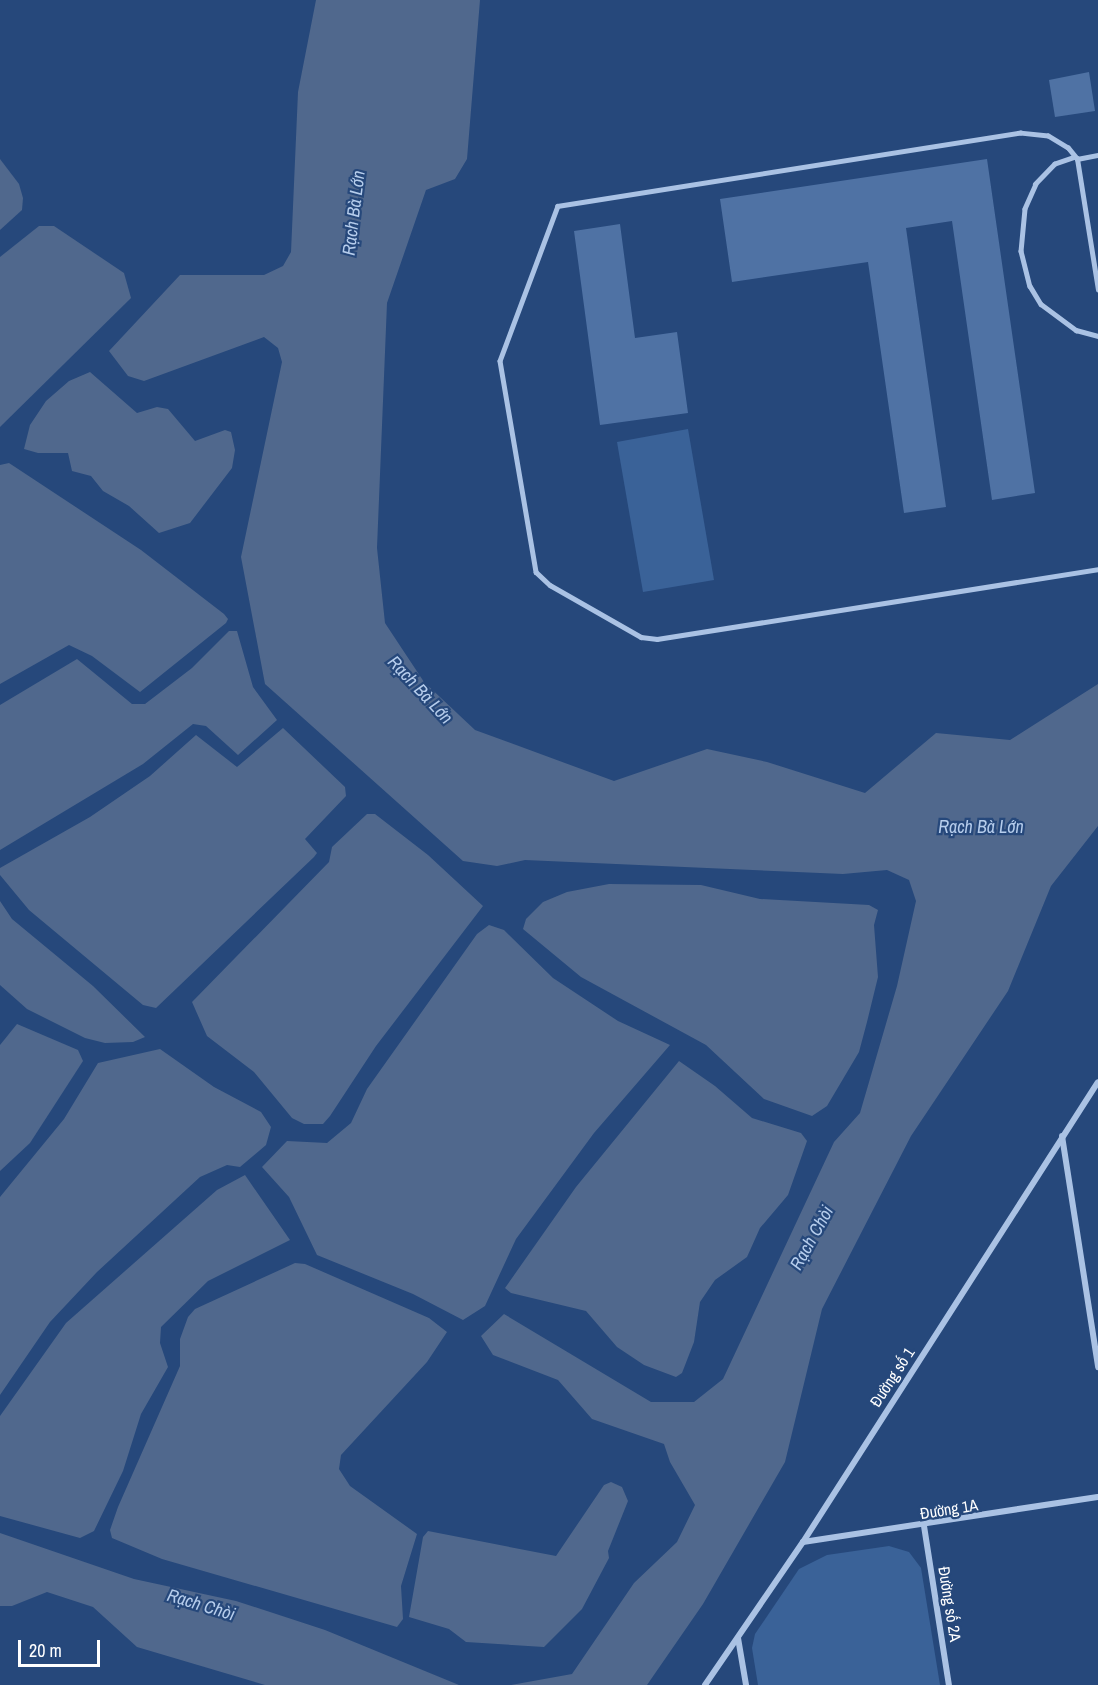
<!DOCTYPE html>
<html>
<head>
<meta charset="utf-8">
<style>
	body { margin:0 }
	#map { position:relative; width:1098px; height:1685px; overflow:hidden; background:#26487b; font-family:"Archivo Narrow",sans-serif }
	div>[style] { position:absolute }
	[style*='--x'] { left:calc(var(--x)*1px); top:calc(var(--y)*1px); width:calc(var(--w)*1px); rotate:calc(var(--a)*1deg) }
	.green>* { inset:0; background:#3a6298 }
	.water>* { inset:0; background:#50688d }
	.building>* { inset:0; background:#4f72a4 }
	.service>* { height:4.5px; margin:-2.25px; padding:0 2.25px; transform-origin:2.25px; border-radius:2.25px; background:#aac2e4 }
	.minor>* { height:6px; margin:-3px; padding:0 3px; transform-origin:3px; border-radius:3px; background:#aac2e4 }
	span { translate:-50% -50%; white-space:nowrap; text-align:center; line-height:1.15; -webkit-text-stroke:4.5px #26487b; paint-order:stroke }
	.street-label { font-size:16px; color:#fff }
	.water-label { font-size:18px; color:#b6cdec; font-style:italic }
	.scale { position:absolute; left:18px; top:1640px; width:82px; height:27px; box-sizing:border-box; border:3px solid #fff; border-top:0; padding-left:8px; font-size:18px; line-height:21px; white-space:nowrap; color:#fff; -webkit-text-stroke:4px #26487b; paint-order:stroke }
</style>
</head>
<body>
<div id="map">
	<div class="green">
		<div style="clip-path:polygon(688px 429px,714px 580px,643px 592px,617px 442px)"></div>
		<div style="clip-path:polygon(889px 1546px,909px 1552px,921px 1568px,940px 1685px,758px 1685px,752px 1648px,755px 1634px,799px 1569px,827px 1555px)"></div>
	</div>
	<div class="water">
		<div style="clip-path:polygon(316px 0,480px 0,467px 159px,455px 179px,426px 190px,387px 303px,377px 548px,385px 623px,424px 682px,475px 730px,614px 781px,707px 749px,767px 762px,865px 793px,936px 733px,1010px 740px,1098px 684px,1098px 826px,1051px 886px,1008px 991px,911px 1136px,822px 1309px,785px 1462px,703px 1604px,647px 1685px,511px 1685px,572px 1674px,634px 1583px,677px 1542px,695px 1505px,670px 1462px,664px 1444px,592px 1419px,558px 1380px,493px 1355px,481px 1336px,504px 1314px,651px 1402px,694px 1402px,723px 1379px,834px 1142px,860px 1113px,897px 986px,916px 901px,909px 880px,887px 870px,843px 874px,525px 860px,497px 866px,463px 861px,265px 684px,241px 557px,282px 362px,278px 348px,264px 337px,144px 381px,128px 376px,109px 351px,180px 275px,264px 275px,283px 266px,291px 252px,298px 92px)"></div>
		<div style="clip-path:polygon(0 159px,19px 184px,23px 198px,22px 210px,0 230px)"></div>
		<div style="clip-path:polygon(39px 226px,54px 226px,124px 273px,131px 298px,0 427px,0 257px)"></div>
		<div style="clip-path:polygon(90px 372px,137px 413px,157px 407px,168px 409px,195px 441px,225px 430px,231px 432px,235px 450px,232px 468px,190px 523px,159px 533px,129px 506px,103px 491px,91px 476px,72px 471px,68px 453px,38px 453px,24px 449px,30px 425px,46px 401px,69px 381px)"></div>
		<div style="clip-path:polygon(9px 463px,141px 550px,224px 614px,228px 619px,226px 623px,140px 692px,92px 656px,69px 645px,0 684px,0 465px)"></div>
		<div style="clip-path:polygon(229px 631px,237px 631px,253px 687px,277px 720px,238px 755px,206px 726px,193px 724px,143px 764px,0 850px,0 705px,77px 659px,132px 704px,145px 704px,192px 668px)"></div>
		<div style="clip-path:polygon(283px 728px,345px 787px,346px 796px,305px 839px,317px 853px,314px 857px,156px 1008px,143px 1005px,29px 910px,0 875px,0 868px,90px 817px,150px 776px,196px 735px,237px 767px)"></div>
		<div style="clip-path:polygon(367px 814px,375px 814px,428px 855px,483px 906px,376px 1046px,330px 1116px,323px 1124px,304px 1124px,292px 1118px,254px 1072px,207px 1036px,192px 1002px,329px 862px,332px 847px)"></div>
		<div style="clip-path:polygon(609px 884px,701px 885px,760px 899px,869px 905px,878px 910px,874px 925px,878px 977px,867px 1022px,859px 1052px,827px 1106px,812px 1116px,764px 1099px,706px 1045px,581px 977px,523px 929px,526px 919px,543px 902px,567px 892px)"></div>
		<div style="clip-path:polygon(0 901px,12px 919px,93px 986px,145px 1037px,133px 1042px,105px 1043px,85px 1038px,27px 1009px,0 985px)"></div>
		<div style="clip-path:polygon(489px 925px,504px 930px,553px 978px,618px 1021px,670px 1045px,594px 1133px,516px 1239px,485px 1306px,463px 1320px,413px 1294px,317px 1255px,289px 1197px,262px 1167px,287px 1141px,327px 1143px,351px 1123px,367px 1089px,477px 934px)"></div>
		<div style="clip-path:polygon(17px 1024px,78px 1050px,83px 1061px,30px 1143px,0 1171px,0 1045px)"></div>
		<div style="clip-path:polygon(160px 1049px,214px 1087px,261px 1112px,271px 1127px,266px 1145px,240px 1167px,227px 1165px,200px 1177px,97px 1272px,50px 1322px,0 1395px,0 1197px,64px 1119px,98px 1063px)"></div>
		<div style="clip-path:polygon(679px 1061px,715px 1086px,752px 1118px,801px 1133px,807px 1141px,788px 1195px,760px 1228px,747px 1257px,715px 1280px,700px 1302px,694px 1342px,682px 1373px,676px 1377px,644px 1365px,617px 1347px,586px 1311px,511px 1293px,505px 1288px,576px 1187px)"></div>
		<div style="clip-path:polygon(245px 1175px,290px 1240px,208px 1281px,161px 1327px,160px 1343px,168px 1367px,141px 1414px,123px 1471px,94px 1531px,80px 1538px,0 1516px,0 1416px,66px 1323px,217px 1190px)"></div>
		<div style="clip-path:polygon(295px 1263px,305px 1264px,429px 1318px,447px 1332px,427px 1362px,341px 1455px,339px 1469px,350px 1486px,417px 1534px,401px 1586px,403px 1619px,397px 1627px,162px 1559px,112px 1538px,110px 1530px,118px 1507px,180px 1366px,180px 1339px,188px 1317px,195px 1309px)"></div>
		<div style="clip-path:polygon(611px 1482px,622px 1487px,628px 1501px,608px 1551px,609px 1558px,582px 1609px,544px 1647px,466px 1642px,449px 1629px,409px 1617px,423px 1537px,428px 1531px,556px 1556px,604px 1485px)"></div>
		<div style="clip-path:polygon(0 1533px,134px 1579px,236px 1601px,325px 1630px,459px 1685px,265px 1685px,137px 1647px,93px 1607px,47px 1592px,12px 1606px,0 1606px)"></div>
	</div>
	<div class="building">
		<div style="clip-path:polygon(1089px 72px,1095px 111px,1055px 117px,1049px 80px)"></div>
		<div style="clip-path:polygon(987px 159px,1035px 493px,992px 500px,952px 221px,906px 228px,946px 507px,904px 513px,868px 262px,732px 282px,720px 199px)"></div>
		<div style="clip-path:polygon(620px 224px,635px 338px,677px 332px,688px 413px,600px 425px,574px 231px)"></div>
	</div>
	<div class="service">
		<div style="--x:1075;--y:157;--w:21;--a:161"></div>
		<div style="--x:1055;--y:164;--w:28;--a:134"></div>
		<div style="--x:1036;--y:184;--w:27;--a:114"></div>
		<div style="--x:1025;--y:209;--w:42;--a:95.4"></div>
		<div style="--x:1021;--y:251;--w:36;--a:76"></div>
		<div style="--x:1030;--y:286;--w:21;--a:59"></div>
		<div style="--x:1041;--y:304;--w:44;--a:36.6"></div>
		<div style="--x:1076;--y:330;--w:23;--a:15"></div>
		<div style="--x:1077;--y:159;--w:21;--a:-11"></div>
		<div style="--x:1098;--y:290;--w:133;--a:-99.1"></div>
		<div style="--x:1077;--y:159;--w:14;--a:-129"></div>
		<div style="--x:1068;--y:148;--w:23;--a:-149"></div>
		<div style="--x:1048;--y:136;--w:27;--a:-174"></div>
		<div style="--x:1021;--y:133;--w:469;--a:171"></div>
		<div style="--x:558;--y:206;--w:165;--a:110.5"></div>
		<div style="--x:500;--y:361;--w:214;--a:80.3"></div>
		<div style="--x:536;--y:572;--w:19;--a:43"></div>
		<div style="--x:550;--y:585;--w:105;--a:29.7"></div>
		<div style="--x:641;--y:637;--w:16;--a:7"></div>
		<div style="--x:657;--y:639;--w:447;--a:-9"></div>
	</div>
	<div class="minor">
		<div style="--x:1062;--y:1136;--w:234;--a:81.1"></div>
		<div style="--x:924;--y:1526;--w:161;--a:81.1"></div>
		<div style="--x:803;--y:1542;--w:298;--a:-8.7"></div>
		<div style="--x:738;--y:1638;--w:48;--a:80.3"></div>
		<div style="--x:705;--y:1685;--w:173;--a:-55.6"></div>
		<div style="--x:803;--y:1542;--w:546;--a:-57.33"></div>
	</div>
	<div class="street-label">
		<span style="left:892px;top:1377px;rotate:-57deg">Đường số 1</span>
		<span style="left:949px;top:1509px;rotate:-9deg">Đường 1A</span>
		<span style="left:950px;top:1604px;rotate:81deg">Đường số 2A</span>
	</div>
	<div class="water-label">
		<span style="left:354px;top:213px;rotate:-83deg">Rạch Bà Lớn</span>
		<span style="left:420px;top:690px;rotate:47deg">Rạch Bà Lớn</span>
		<span style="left:981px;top:827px">Rạch Bà Lớn</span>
		<span style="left:812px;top:1238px;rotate:-61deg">Rạch Chòi</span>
		<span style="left:201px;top:1605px;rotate:17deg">Rạch Chòi</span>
	</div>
	<div class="scale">20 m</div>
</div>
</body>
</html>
